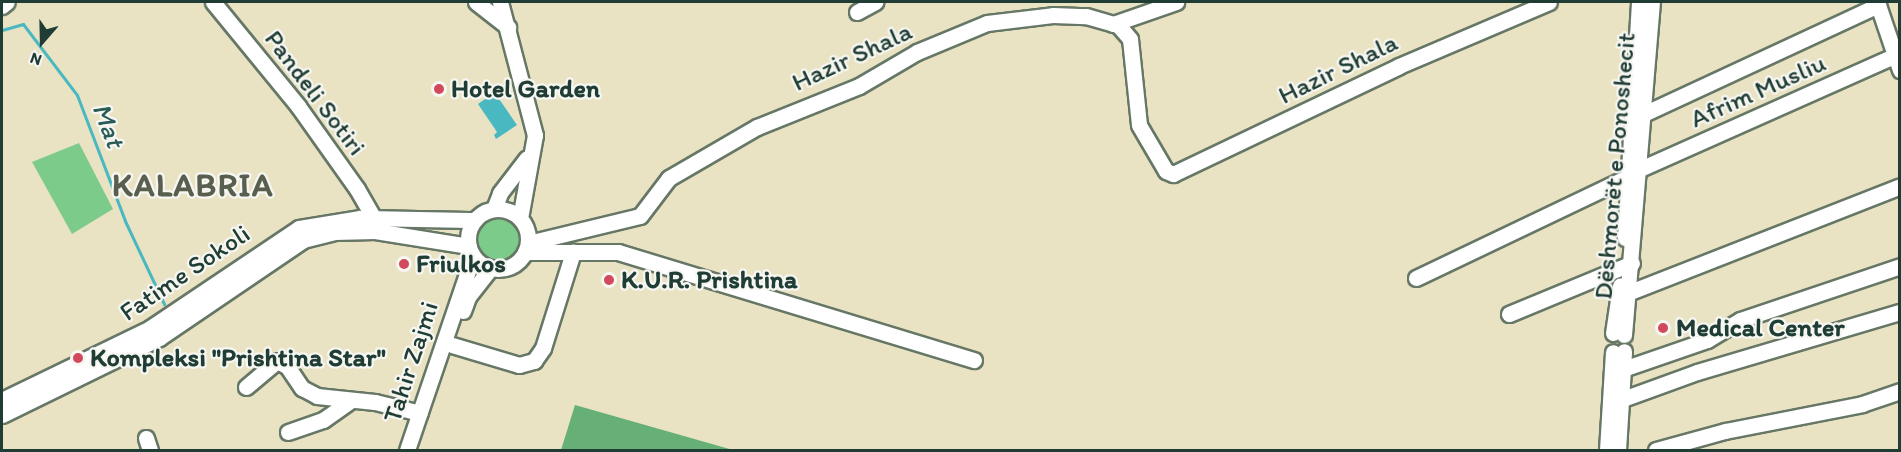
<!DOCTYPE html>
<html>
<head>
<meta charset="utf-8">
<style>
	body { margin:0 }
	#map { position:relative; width:1901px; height:452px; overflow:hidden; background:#e9e3c4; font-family:Itim,sans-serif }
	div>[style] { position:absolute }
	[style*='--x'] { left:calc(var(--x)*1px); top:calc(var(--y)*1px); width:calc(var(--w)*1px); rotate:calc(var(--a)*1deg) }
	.green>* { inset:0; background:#7dcb8b }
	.round { border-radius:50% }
	.forest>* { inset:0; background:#66af77 }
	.water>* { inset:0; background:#49b8c0 }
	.stream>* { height:3px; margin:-1.5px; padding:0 1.5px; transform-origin:1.5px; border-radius:1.5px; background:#49b8c0 }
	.roads { filter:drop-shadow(2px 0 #676) drop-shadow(-2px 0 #676) drop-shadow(0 2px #676) drop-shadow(0 -2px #676) }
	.minor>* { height:15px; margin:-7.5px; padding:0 7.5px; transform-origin:7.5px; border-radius:7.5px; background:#fff }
	.minor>.ring { margin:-7.5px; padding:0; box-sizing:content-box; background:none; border:15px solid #fff; border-radius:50% }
	.dots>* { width:16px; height:16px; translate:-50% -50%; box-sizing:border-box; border:3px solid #f6f6f2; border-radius:50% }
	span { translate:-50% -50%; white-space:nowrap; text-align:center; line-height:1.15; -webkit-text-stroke:4.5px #f6f6f2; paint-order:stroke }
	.street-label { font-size:26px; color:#1f3d34 }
	.poi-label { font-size:26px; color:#1f3d34; font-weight:700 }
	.left { translate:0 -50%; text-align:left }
	.water-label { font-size:27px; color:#2a5c57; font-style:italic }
	.district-label { font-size:32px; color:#595f4e; font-weight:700; letter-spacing:1.5px }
	.frame { position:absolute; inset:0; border:3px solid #1f3d34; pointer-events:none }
	.north { position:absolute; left:12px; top:12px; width:60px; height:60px; -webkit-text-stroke:4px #f6f6f2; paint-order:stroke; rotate:200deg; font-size:16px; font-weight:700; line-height:24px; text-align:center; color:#1f3d34 }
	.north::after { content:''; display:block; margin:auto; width:21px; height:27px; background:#1f3d34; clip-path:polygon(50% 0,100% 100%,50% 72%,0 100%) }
</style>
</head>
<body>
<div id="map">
	<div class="green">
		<div style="clip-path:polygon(79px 143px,113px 209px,72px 234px,32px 162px)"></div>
		<div class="round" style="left:474px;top:215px;width:48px;height:48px"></div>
	</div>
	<div class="forest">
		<div style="clip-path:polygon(575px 405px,733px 450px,561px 450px)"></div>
	</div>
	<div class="water">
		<div style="clip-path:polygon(498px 90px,497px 96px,517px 125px,496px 139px,494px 135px,497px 132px,478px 104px)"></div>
	</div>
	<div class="stream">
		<div style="--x:2;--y:30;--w:22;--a:-16"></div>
		<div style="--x:23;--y:24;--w:89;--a:52.7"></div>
		<div style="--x:77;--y:95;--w:135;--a:69.1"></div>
		<div style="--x:125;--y:221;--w:92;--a:64.8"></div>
	</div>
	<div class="roads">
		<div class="minor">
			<div style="--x:213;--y:2;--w:134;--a:50.7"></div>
			<div style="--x:298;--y:106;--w:102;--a:54.6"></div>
			<div style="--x:357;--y:189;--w:34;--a:60"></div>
			<div style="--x:476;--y:2;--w:41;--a:38"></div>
			<div style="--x:500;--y:2;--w:138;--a:75.3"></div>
			<div style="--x:535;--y:135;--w:84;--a:100.2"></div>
			<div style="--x:1877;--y:2;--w:72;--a:71.3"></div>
			<div style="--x:2;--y:6;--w:6;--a:-39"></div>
			<div style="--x:857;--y:12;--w:21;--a:-29"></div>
			<div style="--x:1113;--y:24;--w:67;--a:-19.2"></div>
			<div style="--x:1637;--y:117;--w:266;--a:-24.9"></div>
			<div style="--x:1640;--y:169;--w:278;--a:-24"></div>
			<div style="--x:494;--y:209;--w:17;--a:-69"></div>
			<div style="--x:500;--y:193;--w:44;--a:-52.4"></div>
			<div class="ring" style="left:468px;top:209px;width:45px;height:45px"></div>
			<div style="--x:1625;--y:238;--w:236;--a:-86.6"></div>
			<div style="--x:528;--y:243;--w:115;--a:-13.6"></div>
			<div style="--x:640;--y:216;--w:48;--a:-52.7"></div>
			<div style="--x:669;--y:178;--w:102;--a:-30.1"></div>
			<div style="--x:757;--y:127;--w:110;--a:-21.9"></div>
			<div style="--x:859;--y:86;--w:67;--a:-30.4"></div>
			<div style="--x:917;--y:52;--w:76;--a:-22.5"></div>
			<div style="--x:987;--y:23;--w:66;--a:-6.9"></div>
			<div style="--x:1053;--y:15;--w:33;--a:2"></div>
			<div style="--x:1086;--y:16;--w:33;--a:16"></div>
			<div style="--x:1118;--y:25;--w:18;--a:49"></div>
			<div style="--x:1130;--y:39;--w:86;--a:84"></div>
			<div style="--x:1139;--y:125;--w:53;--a:59.6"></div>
			<div style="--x:1166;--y:171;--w:8;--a:23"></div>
			<div style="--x:1173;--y:174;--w:250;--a:-25.5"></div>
			<div style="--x:1399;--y:66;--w:163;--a:-23.1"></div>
			<div style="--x:525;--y:252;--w:93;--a:0"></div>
			<div style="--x:618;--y:252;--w:372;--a:16.9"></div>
			<div style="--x:1416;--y:278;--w:242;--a:-25.5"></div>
			<div style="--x:1630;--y:292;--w:290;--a:-21.4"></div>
			<div style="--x:463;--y:311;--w:15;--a:-70"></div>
			<div style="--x:468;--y:297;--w:37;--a:-52"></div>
			<div style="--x:1509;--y:314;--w:133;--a:-22.5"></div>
			<div style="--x:1613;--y:333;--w:48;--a:-81.5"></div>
			<div style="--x:1624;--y:335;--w:334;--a:-85.2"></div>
			<div style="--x:452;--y:345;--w:70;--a:16.6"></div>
			<div style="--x:519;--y:365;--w:16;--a:-15"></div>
			<div style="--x:534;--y:361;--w:16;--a:-55"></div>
			<div style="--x:543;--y:348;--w:101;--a:-72.6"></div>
			<div style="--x:1623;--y:369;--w:89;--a:-19"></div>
			<div style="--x:1707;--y:340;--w:39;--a:-31"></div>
			<div style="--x:1740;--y:320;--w:169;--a:-18.6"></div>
			<div style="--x:246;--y:387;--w:40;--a:-40"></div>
			<div style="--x:277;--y:361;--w:11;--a:27"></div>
			<div style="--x:287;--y:366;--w:27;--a:56"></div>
			<div style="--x:302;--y:388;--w:17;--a:28"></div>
			<div style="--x:317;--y:396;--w:58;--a:5.9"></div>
			<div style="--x:375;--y:402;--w:46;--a:13.7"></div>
			<div style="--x:2;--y:400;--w:165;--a:-25.9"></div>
			<div style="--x:150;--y:328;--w:179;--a:-33.9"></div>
			<div style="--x:299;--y:228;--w:62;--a:-9.3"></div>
			<div style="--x:360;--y:218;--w:115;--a:1"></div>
			<div style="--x:1620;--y:400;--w:82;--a:-20"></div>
			<div style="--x:1697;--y:372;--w:212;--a:-16.5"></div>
			<div style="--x:2;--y:415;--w:175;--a:-26.1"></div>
			<div style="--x:159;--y:338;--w:174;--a:-34.2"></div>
			<div style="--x:303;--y:240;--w:32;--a:-14"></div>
			<div style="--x:334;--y:232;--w:41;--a:-1.4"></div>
			<div style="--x:375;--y:231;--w:95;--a:9.1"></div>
			<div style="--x:288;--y:432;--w:37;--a:-19"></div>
			<div style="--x:323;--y:420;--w:35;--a:-35"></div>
			<div style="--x:146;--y:438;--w:13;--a:72"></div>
			<div style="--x:407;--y:450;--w:205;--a:-71.2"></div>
			<div style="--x:1607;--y:450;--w:98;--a:-86.5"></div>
			<div style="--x:1618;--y:450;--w:99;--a:-86.5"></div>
			<div style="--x:1656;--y:450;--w:72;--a:-15.4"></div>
			<div style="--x:1725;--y:431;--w:140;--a:-11.1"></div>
			<div style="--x:1862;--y:404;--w:40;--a:-18.9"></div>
		</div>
	</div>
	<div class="dots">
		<div style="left:439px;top:89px;background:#d1495b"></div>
		<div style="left:404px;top:264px;background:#d1495b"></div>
		<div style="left:609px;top:280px;background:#d1495b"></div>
		<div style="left:1663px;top:328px;background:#d1495b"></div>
		<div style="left:78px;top:358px;background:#d1495b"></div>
	</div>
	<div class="street-label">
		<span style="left:852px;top:57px;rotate:-25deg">Hazir Shala</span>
		<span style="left:1338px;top:69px;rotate:-26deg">Hazir Shala</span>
		<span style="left:1758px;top:91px;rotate:-24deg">Afrim Musliu</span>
		<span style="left:315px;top:93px;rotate:53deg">Pandeli Sotiri</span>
		<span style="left:1615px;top:166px;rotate:-85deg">Dëshmorët e Ponoshecit</span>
		<span style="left:185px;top:273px;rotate:-34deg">Fatime Sokoli</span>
		<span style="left:411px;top:362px;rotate:-72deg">Tahir Zajmi</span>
	</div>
	<div class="poi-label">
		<span class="left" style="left:451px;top:89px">Hotel Garden</span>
		<span class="left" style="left:416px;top:264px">Friulkos</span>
		<span class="left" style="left:621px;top:280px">K.U.R. Prishtina</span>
		<span class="left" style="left:1676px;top:328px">Medical Center</span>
		<span class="left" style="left:90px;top:358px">Kompleksi "Prishtina Star"</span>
	</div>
	<div class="water-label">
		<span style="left:109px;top:125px;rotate:69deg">Mat</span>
	</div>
	<div class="district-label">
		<span style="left:193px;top:185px">KALABRIA</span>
	</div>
	<div class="frame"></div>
	<div class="north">N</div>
</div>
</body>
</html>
